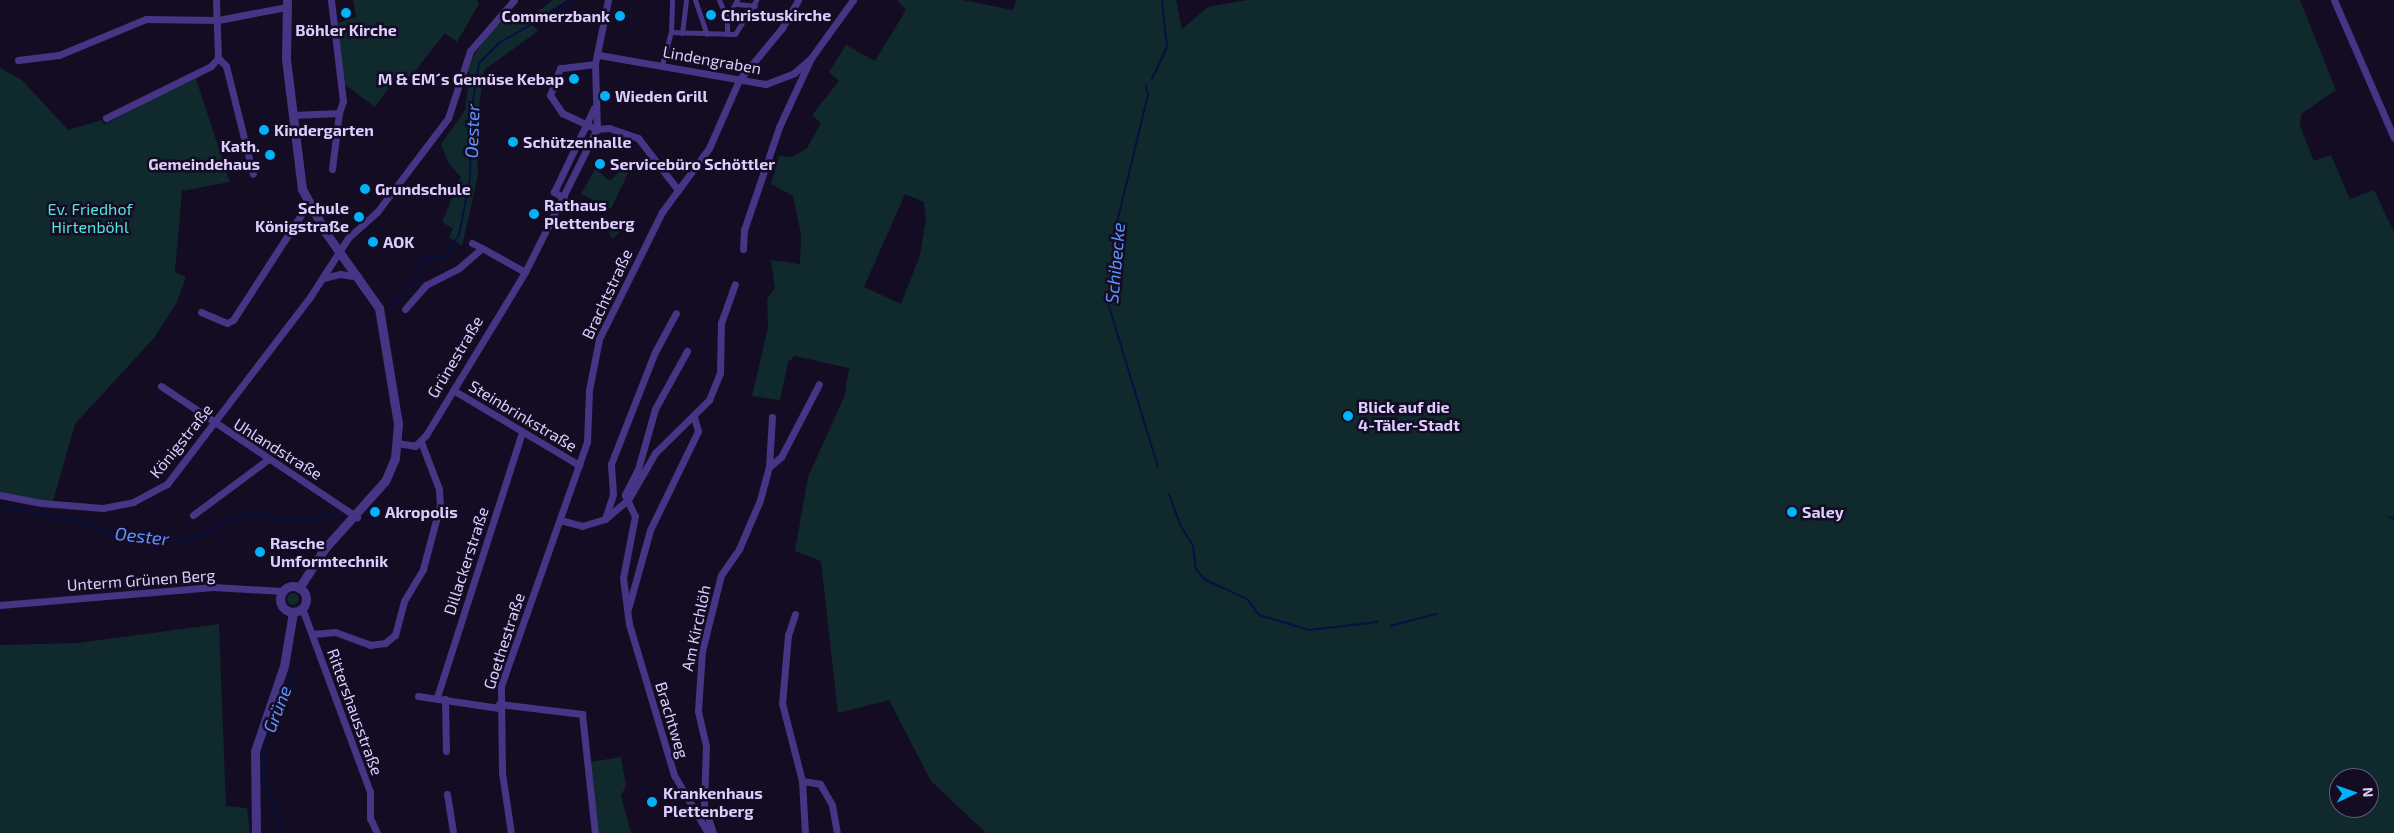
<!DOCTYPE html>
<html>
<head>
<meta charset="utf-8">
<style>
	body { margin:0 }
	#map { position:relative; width:2394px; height:833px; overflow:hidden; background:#140c23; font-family:"Exo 2",sans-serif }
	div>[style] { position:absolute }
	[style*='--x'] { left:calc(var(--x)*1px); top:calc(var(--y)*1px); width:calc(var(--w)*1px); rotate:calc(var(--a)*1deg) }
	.green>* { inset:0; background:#0f292d }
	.round { border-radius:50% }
	.stream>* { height:2px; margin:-1px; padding:0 1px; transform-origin:1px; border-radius:1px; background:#061142 }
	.pedestrian>* { height:5px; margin:-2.5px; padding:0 2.5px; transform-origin:2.5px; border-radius:2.5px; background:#463485 }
	.minor>* { height:7px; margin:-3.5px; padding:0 3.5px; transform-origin:3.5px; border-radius:3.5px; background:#463485 }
	.tertiary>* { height:9px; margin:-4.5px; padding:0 4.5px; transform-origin:4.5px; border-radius:4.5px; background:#463485 }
	.tertiary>.ring { margin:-4.5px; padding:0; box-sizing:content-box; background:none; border:9px solid #463485; border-radius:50% }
	.dots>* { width:14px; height:14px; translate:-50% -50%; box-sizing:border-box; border:2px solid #140c23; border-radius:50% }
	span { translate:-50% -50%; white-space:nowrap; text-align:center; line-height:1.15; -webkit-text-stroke:5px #140c23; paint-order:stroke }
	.poi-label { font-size:16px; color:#ddceff; font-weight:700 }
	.left { translate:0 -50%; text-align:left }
	.right { translate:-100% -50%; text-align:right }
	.street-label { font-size:16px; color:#ddceff }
	.park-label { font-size:16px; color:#51e7de }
	.water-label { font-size:18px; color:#5c95ff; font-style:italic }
	.north { position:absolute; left:2329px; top:768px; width:50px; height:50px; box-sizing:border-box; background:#140c23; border:1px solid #645a7b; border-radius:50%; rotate:87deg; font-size:14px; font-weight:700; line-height:20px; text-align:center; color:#ddceff }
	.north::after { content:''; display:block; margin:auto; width:18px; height:22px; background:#00b2f9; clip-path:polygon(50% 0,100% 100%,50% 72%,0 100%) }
</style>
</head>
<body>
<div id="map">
	<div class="green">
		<div style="clip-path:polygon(353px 0,477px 0,479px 4px,457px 42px,445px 33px,404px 85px,395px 79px,375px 107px,340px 81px,337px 23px,356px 17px)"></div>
		<div style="clip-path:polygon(553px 0,567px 0,531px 23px,538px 31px,484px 70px,476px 126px,478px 175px,462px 246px,449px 237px,453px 229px,442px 222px,461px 177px,449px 164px,441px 144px,465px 110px,470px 73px,465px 69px,504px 10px,524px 21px)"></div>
		<div style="clip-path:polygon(evenodd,897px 0,963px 0,1013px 10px,1016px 0,1176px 0,1182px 29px,1208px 7px,1247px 0,2300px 0,2336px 90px,2301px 114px,2300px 126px,2314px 161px,2331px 155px,2350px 199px,2374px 190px,2394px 232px,2394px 833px,986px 833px,931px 781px,889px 700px,838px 713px,821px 561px,795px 551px,808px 477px,845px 395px,849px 368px,795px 356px,788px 362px,780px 400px,752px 396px,768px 327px,767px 299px,775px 288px,771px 260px,800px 264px,801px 234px,793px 196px,771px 184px,779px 156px,792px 157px,807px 148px,821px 123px,812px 115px,839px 81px,829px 72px,846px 45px,875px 61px,906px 10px,897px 0,905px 194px,924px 202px,926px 218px,920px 255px,901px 304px,864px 287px,905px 194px,897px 0,2339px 778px,2369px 778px,2369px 808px,2339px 808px,2339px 778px)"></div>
		<div style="clip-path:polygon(0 68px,22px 80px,68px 130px,102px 120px,104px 125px,195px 76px,230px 182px,182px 191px,175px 272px,186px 277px,177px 302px,154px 338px,75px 424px,52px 505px,0 495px)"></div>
		<div style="clip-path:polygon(628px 163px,631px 167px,611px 209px,581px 194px,595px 169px,610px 181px)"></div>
		<div style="clip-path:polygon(617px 217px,628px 223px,613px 239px,609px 234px)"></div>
		<div class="round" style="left:287px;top:593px;width:12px;height:12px"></div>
		<div style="clip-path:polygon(219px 624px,226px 806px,247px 808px,250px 833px,0 833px,0 645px,78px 643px)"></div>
		<div style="clip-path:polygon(621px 757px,626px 785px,621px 796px,631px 833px,598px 833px,590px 762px)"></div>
	</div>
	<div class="stream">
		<div style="--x:1152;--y:79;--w:35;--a:-65"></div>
		<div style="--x:1167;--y:47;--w:46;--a:-96.2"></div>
		<div style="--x:1146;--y:85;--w:10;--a:79"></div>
		<div style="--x:1148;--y:95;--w:131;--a:103.7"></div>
		<div style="--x:1117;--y:222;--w:81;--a:96.3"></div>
		<div style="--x:1108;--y:303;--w:172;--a:73.1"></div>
		<div style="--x:391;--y:307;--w:40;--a:-47"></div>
		<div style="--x:418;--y:278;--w:19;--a:-81"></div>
		<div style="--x:421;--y:259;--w:24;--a:-7"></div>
		<div style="--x:445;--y:256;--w:25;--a:-56"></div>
		<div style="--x:459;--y:235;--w:57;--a:-78.9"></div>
		<div style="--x:470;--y:179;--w:65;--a:-89.1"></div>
		<div style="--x:471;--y:114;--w:52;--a:-81.1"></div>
		<div style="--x:479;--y:63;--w:28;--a:-45"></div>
		<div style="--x:499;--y:43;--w:86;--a:-29.8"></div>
		<div style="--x:1169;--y:494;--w:33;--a:70"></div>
		<div style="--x:1180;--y:525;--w:25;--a:58"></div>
		<div style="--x:1193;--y:546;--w:23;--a:83"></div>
		<div style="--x:1196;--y:569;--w:13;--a:51"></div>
		<div style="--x:1204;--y:579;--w:47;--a:24.9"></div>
		<div style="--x:1247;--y:599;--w:20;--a:53"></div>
		<div style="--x:1259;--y:615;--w:52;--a:16.7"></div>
		<div style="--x:1309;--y:630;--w:69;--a:-6.6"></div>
		<div style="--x:0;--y:506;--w:72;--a:11.2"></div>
		<div style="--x:71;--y:520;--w:42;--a:19.3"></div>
		<div style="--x:111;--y:534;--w:49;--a:8.3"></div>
		<div style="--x:159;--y:541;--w:31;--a:-4"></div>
		<div style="--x:190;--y:539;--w:57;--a:-23.9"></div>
		<div style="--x:242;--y:516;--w:68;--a:2.5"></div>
		<div style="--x:310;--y:519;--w:33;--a:-11"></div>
		<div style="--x:2389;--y:517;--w:5;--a:22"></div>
		<div style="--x:1390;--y:626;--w:48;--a:-14.6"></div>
		<div style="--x:270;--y:722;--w:57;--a:-66.1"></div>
		<div style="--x:266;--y:731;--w:53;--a:93.2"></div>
		<div style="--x:263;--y:784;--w:54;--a:65.8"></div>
	</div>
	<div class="pedestrian">
		<div style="--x:695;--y:0;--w:36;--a:71"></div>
		<div style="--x:719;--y:0;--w:20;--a:66"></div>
		<div style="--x:738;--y:4;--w:17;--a:7"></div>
		<div style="--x:671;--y:32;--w:64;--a:1.8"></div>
		<div style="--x:735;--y:34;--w:40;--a:-58"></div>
		<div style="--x:682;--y:33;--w:33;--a:-83"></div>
		<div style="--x:727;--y:34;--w:16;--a:-90"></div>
		<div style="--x:727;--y:18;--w:21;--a:-61"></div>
		<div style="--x:662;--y:65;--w:34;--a:-75"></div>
		<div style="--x:671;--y:32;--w:32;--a:-88"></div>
	</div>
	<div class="minor">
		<div style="--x:2334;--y:0;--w:150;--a:66.5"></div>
		<div style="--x:599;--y:55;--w:169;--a:9.9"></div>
		<div style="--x:766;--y:84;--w:30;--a:-21"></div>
		<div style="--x:794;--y:73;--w:23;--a:-41"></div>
		<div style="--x:218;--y:58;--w:11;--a:45"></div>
		<div style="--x:226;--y:66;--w:111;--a:76"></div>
		<div style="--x:18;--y:60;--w:41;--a:-7"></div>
		<div style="--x:59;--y:55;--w:94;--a:-22.5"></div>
		<div style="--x:146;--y:19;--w:72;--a:0.8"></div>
		<div style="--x:218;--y:20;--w:69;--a:-10.8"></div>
		<div style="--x:595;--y:64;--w:35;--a:173"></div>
		<div style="--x:560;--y:68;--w:29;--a:110"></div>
		<div style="--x:550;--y:95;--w:22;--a:56"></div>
		<div style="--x:562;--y:113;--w:38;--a:25"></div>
		<div style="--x:292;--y:115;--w:47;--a:-2.4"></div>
		<div style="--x:339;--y:113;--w:13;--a:-72"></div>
		<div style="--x:343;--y:101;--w:102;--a:-96.8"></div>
		<div style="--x:106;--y:118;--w:117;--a:-26.3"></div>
		<div style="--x:211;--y:66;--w:11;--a:-49"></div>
		<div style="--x:218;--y:58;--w:58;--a:-92"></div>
		<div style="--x:597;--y:129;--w:12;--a:-5"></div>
		<div style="--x:609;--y:128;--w:31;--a:19"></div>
		<div style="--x:638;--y:138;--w:66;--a:52.4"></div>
		<div style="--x:332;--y:169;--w:56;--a:-82.9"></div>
		<div style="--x:564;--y:198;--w:12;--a:-149"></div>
		<div style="--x:554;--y:192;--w:93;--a:-64.5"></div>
		<div style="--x:472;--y:243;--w:11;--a:27"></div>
		<div style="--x:743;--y:249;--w:19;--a:-87"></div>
		<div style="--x:744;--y:230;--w:109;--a:-71.2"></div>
		<div style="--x:779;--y:127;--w:76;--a:-65.1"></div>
		<div style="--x:811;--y:58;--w:72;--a:-54.1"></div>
		<div style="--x:323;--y:278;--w:17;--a:-13"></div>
		<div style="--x:340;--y:274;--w:19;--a:9"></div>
		<div style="--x:405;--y:309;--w:32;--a:-49"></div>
		<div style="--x:426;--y:285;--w:37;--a:-27"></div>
		<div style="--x:459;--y:268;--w:30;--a:-41"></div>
		<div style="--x:482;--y:248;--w:49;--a:29.2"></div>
		<div style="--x:201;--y:312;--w:28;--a:23"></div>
		<div style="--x:227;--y:323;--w:7;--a:-27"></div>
		<div style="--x:233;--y:320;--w:138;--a:-57.1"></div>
		<div style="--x:687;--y:351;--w:66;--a:118.9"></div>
		<div style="--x:655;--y:409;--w:62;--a:105.8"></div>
		<div style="--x:638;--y:469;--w:29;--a:117"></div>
		<div style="--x:625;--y:495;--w:23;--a:65"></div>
		<div style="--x:635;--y:516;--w:63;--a:101"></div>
		<div style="--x:623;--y:578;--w:46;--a:82.6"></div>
		<div style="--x:629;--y:624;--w:158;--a:73.4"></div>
		<div style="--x:674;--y:775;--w:67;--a:59.6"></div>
		<div style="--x:161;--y:386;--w:236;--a:33.8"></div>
		<div style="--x:453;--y:390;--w:147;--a:30.8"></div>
		<div style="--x:397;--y:443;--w:18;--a:9"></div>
		<div style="--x:415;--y:446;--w:16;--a:-45"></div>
		<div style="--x:426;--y:435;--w:191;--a:-58.7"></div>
		<div style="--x:525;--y:272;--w:160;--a:-63.3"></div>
		<div style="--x:597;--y:129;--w:65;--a:-91.8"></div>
		<div style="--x:595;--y:64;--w:65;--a:-78.5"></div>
		<div style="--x:769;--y:467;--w:16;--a:-40"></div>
		<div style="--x:781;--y:457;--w:82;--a:-62.5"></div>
		<div style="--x:0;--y:495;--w:42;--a:11"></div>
		<div style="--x:41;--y:503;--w:62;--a:4.6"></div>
		<div style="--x:103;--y:508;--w:31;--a:-11"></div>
		<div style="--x:133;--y:502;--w:38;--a:-28"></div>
		<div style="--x:167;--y:484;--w:235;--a:-52.6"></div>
		<div style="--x:310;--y:297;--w:70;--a:-57.2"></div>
		<div style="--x:348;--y:238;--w:39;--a:-42"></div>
		<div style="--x:377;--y:212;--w:118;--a:-52.9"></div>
		<div style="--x:448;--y:118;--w:71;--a:-71.8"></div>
		<div style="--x:470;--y:51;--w:67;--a:-49.2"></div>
		<div style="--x:193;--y:515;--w:92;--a:-36.6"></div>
		<div style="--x:605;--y:519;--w:26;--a:-72"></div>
		<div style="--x:613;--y:494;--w:30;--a:-94"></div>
		<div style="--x:611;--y:464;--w:120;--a:-68.6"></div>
		<div style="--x:655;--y:352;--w:44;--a:-61.7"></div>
		<div style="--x:560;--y:520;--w:23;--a:15"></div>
		<div style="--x:582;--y:526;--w:24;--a:-17"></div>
		<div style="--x:605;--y:519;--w:30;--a:-40"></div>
		<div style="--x:628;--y:500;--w:54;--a:-60.1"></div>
		<div style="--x:655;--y:453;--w:76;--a:-44.5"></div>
		<div style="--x:709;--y:400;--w:29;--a:-68"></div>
		<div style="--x:720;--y:373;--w:50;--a:-88.9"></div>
		<div style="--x:721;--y:323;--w:41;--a:-70.3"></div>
		<div style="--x:0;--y:605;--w:214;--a:-4.8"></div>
		<div style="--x:213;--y:587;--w:70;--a:3.3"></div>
		<div style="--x:302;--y:608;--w:196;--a:69.7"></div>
		<div style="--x:370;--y:792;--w:26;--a:90"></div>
		<div style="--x:370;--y:818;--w:17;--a:65"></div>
		<div style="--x:628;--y:609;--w:82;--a:-74.4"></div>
		<div style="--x:650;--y:530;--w:110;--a:-64.1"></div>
		<div style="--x:698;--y:431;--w:15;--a:-106"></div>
		<div style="--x:795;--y:614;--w:22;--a:108"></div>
		<div style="--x:788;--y:635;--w:68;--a:95"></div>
		<div style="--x:782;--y:703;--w:81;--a:75.6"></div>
		<div style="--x:802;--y:781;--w:52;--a:86.7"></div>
		<div style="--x:313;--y:634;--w:22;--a:-5"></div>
		<div style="--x:335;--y:632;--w:37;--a:20"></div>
		<div style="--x:370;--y:645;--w:15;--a:-8"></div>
		<div style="--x:385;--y:643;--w:13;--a:-39"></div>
		<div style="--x:395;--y:635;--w:35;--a:-75"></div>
		<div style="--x:404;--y:601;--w:37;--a:-59"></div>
		<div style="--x:423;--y:569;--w:66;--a:-75.1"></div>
		<div style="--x:440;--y:505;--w:16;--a:-94"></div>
		<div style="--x:439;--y:489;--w:50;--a:-111"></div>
		<div style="--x:418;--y:696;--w:82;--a:8.4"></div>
		<div style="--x:437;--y:697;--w:277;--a:-72.2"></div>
		<div style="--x:445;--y:699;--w:52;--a:88.9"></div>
		<div style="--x:499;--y:704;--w:84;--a:6.9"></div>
		<div style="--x:582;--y:714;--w:120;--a:83.8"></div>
		<div style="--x:802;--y:781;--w:18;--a:9"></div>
		<div style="--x:820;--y:784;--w:24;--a:60"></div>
		<div style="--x:832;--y:805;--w:28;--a:80"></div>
		<div style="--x:447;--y:794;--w:39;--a:81"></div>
		<div style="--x:511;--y:833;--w:61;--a:-98.5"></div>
		<div style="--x:502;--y:773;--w:87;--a:-90.7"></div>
		<div style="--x:501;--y:686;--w:259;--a:-70.6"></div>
		<div style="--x:587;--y:442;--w:52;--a:-87.8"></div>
		<div style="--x:589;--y:390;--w:52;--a:-78.9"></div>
		<div style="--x:599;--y:339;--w:142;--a:-63.6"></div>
		<div style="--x:662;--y:212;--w:79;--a:-53.7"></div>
		<div style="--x:709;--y:148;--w:74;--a:-66.2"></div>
		<div style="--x:739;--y:80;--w:67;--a:-50.4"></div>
		<div style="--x:782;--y:28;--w:32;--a:-60"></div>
		<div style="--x:713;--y:833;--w:29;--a:-108"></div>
		<div style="--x:704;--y:805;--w:59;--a:-88.1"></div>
		<div style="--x:706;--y:746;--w:36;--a:-103"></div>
		<div style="--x:698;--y:711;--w:60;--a:-86.2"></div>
		<div style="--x:702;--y:651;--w:78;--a:-76"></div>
		<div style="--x:721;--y:575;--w:32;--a:-55"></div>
		<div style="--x:739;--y:549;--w:53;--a:-66.8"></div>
		<div style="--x:760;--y:500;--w:34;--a:-75"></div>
		<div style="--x:769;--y:467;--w:50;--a:-86.6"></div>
	</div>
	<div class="tertiary">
		<div style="--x:287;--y:0;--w:59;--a:91"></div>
		<div style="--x:286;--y:59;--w:131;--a:83"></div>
		<div style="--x:302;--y:189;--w:50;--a:61.4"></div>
		<div style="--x:326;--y:233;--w:92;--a:54.8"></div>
		<div style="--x:379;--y:308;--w:118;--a:80.7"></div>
		<div style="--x:398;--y:424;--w:34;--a:95"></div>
		<div style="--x:395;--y:458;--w:25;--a:113"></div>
		<div style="--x:385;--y:481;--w:90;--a:131.8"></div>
		<div style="--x:325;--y:548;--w:48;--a:123"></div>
		<div class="ring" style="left:280px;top:586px;width:17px;height:17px"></div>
		<div style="--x:256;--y:833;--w:82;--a:-90.7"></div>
		<div style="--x:255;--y:751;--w:90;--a:-71.2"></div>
		<div style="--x:284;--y:666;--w:55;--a:-80.5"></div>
	</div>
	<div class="dots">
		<div style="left:346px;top:13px;background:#00b2f9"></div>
		<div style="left:711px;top:15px;background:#00b2f9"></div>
		<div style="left:620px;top:16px;background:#00b2f9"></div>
		<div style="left:574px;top:79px;background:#00b2f9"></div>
		<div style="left:605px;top:96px;background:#00b2f9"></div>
		<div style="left:264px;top:130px;background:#00b2f9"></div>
		<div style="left:513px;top:142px;background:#00b2f9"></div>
		<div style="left:270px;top:155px;background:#00b2f9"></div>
		<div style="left:600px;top:164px;background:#00b2f9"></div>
		<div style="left:365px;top:189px;background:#00b2f9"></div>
		<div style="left:534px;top:214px;background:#00b2f9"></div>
		<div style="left:359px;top:217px;background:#00b2f9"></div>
		<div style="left:373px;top:242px;background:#00b2f9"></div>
		<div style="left:1348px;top:416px;background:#00b2f9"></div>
		<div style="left:375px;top:512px;background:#00b2f9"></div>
		<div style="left:1792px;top:512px;background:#00b2f9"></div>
		<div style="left:260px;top:552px;background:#00b2f9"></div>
		<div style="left:652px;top:802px;background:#00b2f9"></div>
	</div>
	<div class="poi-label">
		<span class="left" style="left:721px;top:15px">Christuskirche</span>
		<span class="right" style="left:610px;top:16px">Commerzbank</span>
		<span style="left:346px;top:30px">Böhler Kirche</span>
		<span class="right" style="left:564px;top:79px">M &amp; EM´s Gemüse Kebap</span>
		<span class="left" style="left:615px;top:96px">Wieden Grill</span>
		<span class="left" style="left:274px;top:130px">Kindergarten</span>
		<span class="left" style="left:523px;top:142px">Schützenhalle</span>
		<span class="right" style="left:260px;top:155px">Kath.<br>Gemeindehaus</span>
		<span class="left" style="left:610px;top:164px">Servicebüro Schöttler</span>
		<span class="left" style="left:375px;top:189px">Grundschule</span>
		<span class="left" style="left:544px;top:214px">Rathaus<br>Plettenberg</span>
		<span class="right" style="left:349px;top:217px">Schule<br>Königstraße</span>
		<span class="left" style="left:383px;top:242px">AOK</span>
		<span class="left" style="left:1358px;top:416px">Blick auf die<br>4-Täler-Stadt</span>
		<span class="left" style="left:385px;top:512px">Akropolis</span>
		<span class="left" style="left:1802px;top:512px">Saley</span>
		<span class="left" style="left:270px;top:552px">Rasche<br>Umformtechnik</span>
		<span class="left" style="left:663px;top:802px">Krankenhaus<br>Plettenberg</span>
	</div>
	<div class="street-label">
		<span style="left:712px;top:60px;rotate:10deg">Lindengraben</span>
		<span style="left:607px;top:294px;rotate:-65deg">Brachtstraße</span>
		<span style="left:455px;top:357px;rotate:-59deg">Grünestraße</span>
		<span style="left:523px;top:416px;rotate:31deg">Steinbrinkstraße</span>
		<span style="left:181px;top:441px;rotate:-51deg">Königstraße</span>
		<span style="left:278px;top:449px;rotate:32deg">Uhlandstraße</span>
		<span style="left:466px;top:561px;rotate:-72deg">Dillackerstraße</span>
		<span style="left:141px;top:580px;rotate:-4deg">Unterm Grünen Berg</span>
		<span style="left:696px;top:628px;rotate:-78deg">Am Kirchlöh</span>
		<span style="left:504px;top:641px;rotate:-72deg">Goethestraße</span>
		<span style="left:355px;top:712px;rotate:70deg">Rittershausstraße</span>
		<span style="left:672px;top:720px;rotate:73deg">Brachtweg</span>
	</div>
	<div class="park-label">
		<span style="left:90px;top:218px">Ev. Friedhof<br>Hirtenböhl</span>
	</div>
	<div class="water-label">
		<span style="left:472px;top:131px;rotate:-88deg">Oester</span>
		<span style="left:1115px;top:263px;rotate:-85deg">Schibecke</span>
		<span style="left:142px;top:536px;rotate:6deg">Oester</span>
		<span style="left:277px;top:709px;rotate:-69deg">Grüne</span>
	</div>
	<div class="north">N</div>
</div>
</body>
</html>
